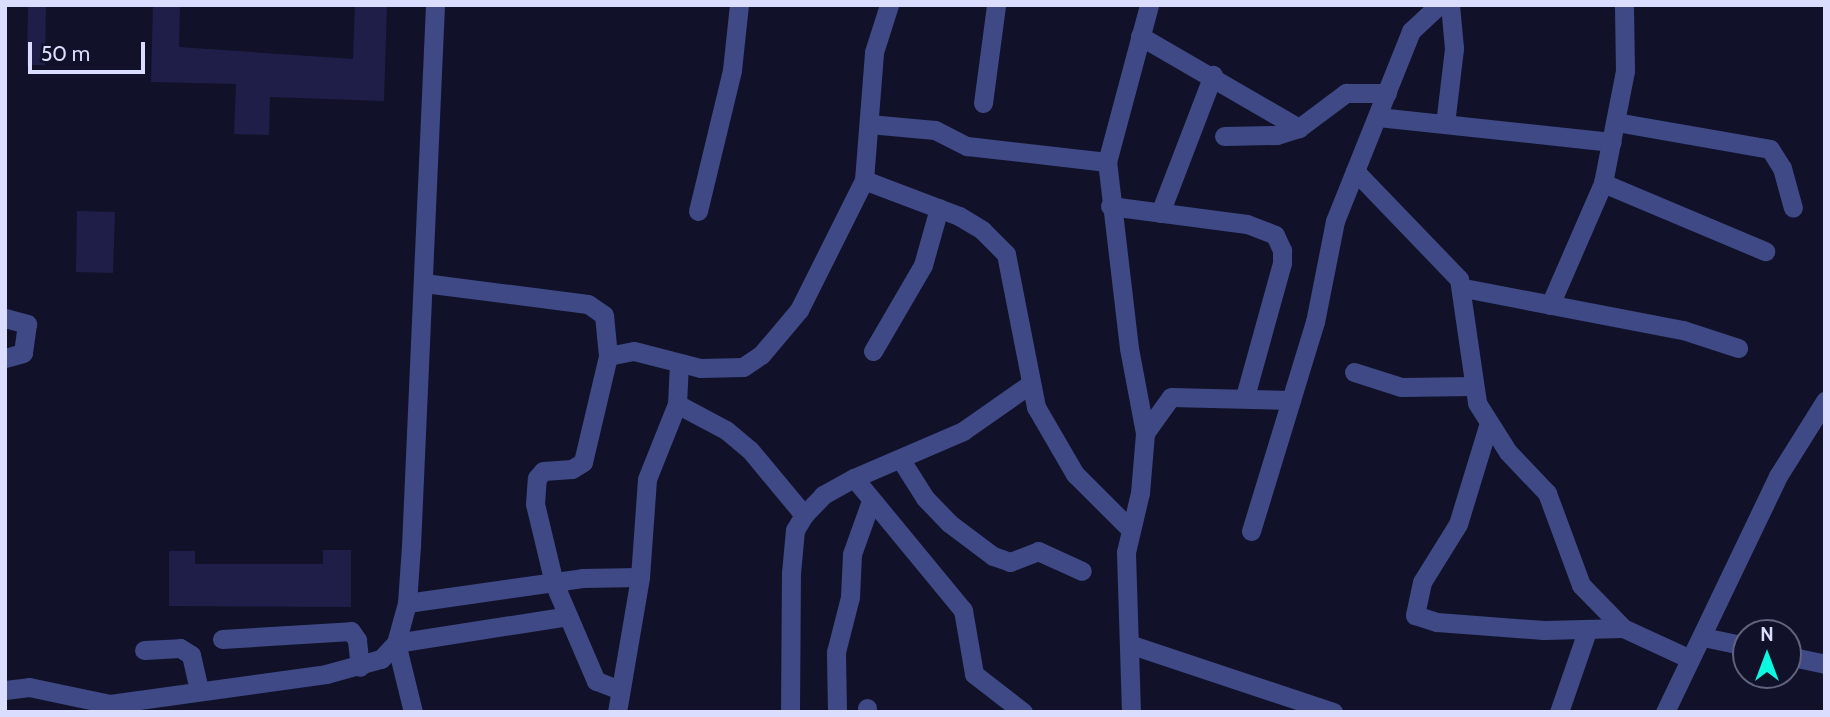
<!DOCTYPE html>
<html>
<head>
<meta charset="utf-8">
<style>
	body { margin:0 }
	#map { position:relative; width:1830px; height:717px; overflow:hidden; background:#111229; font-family:Cabin,sans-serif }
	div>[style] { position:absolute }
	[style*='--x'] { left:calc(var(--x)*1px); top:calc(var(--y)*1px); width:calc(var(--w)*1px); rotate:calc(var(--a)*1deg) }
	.building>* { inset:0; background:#1e1e49 }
	.minor>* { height:19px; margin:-9.5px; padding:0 9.5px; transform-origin:9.5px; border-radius:9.5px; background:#3e4986 }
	span { translate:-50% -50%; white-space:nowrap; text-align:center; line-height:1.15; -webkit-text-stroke:5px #111229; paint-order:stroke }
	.frame { position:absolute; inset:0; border:7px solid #daddfe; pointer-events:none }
	.north { position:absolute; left:1732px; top:619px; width:70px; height:70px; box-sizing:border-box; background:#111229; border:2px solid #61637e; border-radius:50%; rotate:0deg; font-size:19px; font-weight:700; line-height:28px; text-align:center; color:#daddfe }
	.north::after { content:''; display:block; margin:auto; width:24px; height:32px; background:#0cf8e1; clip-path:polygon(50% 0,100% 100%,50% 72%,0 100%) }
	.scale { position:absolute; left:28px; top:42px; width:117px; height:32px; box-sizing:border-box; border:4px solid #daddfe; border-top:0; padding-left:9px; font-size:21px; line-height:24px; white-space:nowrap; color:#daddfe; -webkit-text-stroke:5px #111229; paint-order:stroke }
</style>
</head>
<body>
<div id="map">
	<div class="building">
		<div style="clip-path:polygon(153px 5px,180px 5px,179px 47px,353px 59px,355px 5px,387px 5px,384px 101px,270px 97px,269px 135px,234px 134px,236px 84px,151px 82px)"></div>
		<div style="clip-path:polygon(28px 6px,46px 6px,45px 65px,27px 65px)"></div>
		<div style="clip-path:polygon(77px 211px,115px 212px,113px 273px,76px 272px)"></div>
		<div style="clip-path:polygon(323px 550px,351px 550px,351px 607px,169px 606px,169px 551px,195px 551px,195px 564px,323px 564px)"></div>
	</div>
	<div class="minor">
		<div style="--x:1140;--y:36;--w:184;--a:30.1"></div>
		<div style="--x:983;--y:103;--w:99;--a:-82.4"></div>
		<div style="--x:1378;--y:117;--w:235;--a:6.1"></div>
		<div style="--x:1616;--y:122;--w:156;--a:9.9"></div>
		<div style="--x:1770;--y:149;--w:22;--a:58"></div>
		<div style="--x:1782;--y:168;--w:41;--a:74.6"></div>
		<div style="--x:869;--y:124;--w:66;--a:5.2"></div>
		<div style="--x:935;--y:130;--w:36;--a:27"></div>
		<div style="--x:967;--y:146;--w:141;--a:6.5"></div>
		<div style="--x:1445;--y:124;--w:77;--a:-83.2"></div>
		<div style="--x:1454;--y:48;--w:43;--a:-95.3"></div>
		<div style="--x:1224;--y:136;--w:53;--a:-1.1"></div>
		<div style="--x:1277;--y:135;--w:23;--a:-18"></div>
		<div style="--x:1299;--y:128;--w:59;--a:-36.7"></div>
		<div style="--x:1346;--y:93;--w:41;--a:0"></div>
		<div style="--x:1355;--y:171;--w:150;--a:46.1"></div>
		<div style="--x:1459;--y:279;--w:125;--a:81.7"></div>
		<div style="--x:1477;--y:403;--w:58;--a:57.7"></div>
		<div style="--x:1508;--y:452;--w:57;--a:46.4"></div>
		<div style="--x:1547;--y:493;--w:98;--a:69.7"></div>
		<div style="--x:1581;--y:585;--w:60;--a:45.7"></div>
		<div style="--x:1623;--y:628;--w:72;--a:24.8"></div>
		<div style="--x:864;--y:180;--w:102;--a:20.8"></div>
		<div style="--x:959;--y:216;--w:27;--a:31"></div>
		<div style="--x:982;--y:230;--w:34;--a:45"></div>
		<div style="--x:1006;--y:254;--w:156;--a:78.9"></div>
		<div style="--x:1036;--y:407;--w:78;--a:59.8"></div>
		<div style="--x:1075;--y:474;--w:78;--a:45"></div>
		<div style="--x:1603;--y:183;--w:176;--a:22.8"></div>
		<div style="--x:1110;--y:206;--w:138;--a:7.5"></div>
		<div style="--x:1247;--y:224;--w:30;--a:21"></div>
		<div style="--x:1275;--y:235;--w:17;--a:65"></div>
		<div style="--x:1282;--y:250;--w:13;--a:90"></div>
		<div style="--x:1282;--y:263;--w:138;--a:105.5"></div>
		<div style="--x:698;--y:211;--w:145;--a:-76.4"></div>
		<div style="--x:732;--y:70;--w:65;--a:-83.9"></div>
		<div style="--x:1160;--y:213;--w:148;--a:-69"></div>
		<div style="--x:424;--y:283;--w:165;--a:7.3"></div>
		<div style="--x:588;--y:304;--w:19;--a:35"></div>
		<div style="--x:604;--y:315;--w:41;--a:84.4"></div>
		<div style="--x:1464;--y:288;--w:223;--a:10.9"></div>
		<div style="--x:1683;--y:330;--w:58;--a:18.1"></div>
		<div style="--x:1550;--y:305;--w:133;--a:-66.5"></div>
		<div style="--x:1603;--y:183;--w:114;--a:-78.9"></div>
		<div style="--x:1625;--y:71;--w:66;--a:-90.9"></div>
		<div style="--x:5;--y:318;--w:23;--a:15"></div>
		<div style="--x:27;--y:324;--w:29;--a:98"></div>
		<div style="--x:23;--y:353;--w:19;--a:164"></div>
		<div style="--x:873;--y:351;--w:99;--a:-59.8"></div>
		<div style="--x:923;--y:265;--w:59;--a:-74.3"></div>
		<div style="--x:1354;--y:372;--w:49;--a:17.7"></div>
		<div style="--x:1401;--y:387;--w:72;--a:-0.8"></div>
		<div style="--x:677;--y:404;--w:55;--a:28"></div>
		<div style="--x:726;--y:430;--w:31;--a:40"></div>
		<div style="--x:750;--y:450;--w:85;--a:50.3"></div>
		<div style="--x:1488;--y:426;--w:102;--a:107"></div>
		<div style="--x:1458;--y:524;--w:68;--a:121.8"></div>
		<div style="--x:1422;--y:582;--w:34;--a:102"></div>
		<div style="--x:1415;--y:615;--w:23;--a:18"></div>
		<div style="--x:1437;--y:622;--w:107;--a:4.3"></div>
		<div style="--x:1544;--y:630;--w:79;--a:-1.5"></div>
		<div style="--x:1145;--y:433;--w:86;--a:-100.7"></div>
		<div style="--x:1129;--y:348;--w:187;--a:-96.7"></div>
		<div style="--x:1107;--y:162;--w:163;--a:-75"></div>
		<div style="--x:901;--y:460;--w:45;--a:57.7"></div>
		<div style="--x:925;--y:498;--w:35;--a:46"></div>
		<div style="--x:949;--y:523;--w:55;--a:36.9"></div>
		<div style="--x:993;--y:556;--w:18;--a:19"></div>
		<div style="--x:1010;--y:562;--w:30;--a:-21"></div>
		<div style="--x:1038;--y:551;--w:48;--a:24.4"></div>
		<div style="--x:854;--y:478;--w:171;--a:50.5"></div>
		<div style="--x:963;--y:610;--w:65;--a:80.2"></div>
		<div style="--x:974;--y:674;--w:62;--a:37.8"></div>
		<div style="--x:1251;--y:531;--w:219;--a:-73"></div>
		<div style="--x:1315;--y:322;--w:103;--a:-78.8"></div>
		<div style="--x:1335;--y:221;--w:205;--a:-68.2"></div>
		<div style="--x:1411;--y:31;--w:38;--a:-43"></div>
		<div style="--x:407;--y:603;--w:177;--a:-8.1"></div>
		<div style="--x:582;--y:578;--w:58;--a:-1"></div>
		<div style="--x:1703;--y:637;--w:44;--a:11.8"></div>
		<div style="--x:222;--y:639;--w:129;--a:-3.5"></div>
		<div style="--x:351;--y:631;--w:11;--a:56"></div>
		<div style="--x:357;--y:640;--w:27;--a:84"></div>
		<div style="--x:1132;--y:645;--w:212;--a:18.4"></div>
		<div style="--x:144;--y:650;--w:36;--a:-3"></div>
		<div style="--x:180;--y:648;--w:13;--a:32"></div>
		<div style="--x:191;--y:655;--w:37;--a:77"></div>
		<div style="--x:1788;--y:656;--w:38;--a:12"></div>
		<div style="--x:5;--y:690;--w:24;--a:-7"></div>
		<div style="--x:29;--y:687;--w:83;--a:11.9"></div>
		<div style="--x:110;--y:704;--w:218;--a:-7.9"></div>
		<div style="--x:326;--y:674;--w:57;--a:-15.3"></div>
		<div style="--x:381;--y:659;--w:22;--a:-47"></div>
		<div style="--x:396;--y:643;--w:174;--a:-8.9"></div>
		<div style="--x:620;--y:690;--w:26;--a:-159"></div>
		<div style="--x:596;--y:681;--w:107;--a:-113.2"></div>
		<div style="--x:554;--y:583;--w:81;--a:-103.5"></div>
		<div style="--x:535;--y:504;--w:26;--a:-86"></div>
		<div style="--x:537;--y:478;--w:9;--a:-49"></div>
		<div style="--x:543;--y:471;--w:29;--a:-4"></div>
		<div style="--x:572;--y:469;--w:13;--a:-32"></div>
		<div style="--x:583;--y:462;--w:109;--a:-76.7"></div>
		<div style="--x:608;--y:356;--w:26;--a:-11"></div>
		<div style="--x:634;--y:351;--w:68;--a:14.4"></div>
		<div style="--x:700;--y:368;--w:43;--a:-1.3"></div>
		<div style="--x:743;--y:367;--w:22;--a:-34"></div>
		<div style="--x:761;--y:355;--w:59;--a:-49.8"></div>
		<div style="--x:799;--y:310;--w:145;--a:-63.4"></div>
		<div style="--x:864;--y:180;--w:128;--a:-85.5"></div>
		<div style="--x:874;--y:52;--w:49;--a:-72.3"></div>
		<div style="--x:867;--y:708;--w:4;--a:90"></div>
		<div style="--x:413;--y:712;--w:71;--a:-103.8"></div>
		<div style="--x:396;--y:643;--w:41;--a:-74.6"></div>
		<div style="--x:407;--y:603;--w:57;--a:-86"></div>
		<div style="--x:411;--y:546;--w:542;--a:-87.46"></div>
		<div style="--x:617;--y:712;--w:137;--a:-80.3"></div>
		<div style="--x:640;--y:577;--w:98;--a:-85.9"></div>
		<div style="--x:647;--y:479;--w:81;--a:-68.2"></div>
		<div style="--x:677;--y:404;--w:41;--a:-87.2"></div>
		<div style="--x:790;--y:712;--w:139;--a:-89.6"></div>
		<div style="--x:791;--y:573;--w:43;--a:-84.7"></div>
		<div style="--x:795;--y:530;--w:17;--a:-59"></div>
		<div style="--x:804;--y:515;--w:28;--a:-46"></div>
		<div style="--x:823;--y:495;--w:35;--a:-29"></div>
		<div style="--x:854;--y:478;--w:119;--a:-23.3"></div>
		<div style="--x:963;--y:431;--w:82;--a:-35"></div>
		<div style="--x:837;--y:712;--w:60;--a:-91"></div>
		<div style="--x:836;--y:652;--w:57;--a:-75.7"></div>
		<div style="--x:850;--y:597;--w:43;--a:-87.3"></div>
		<div style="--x:852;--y:554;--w:56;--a:-70.3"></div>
		<div style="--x:1131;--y:712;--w:160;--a:-91.8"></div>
		<div style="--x:1126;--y:552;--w:61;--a:-76.7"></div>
		<div style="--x:1140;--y:493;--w:60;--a:-85.2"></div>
		<div style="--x:1145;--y:433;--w:44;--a:-54.2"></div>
		<div style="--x:1171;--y:397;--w:120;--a:1.4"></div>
		<div style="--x:1559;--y:712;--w:86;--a:-70.9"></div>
		<div style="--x:1665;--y:712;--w:262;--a:-64.4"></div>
		<div style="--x:1778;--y:476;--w:89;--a:-57.9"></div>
	</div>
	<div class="frame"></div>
	<div class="north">N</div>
	<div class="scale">50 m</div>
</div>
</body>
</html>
